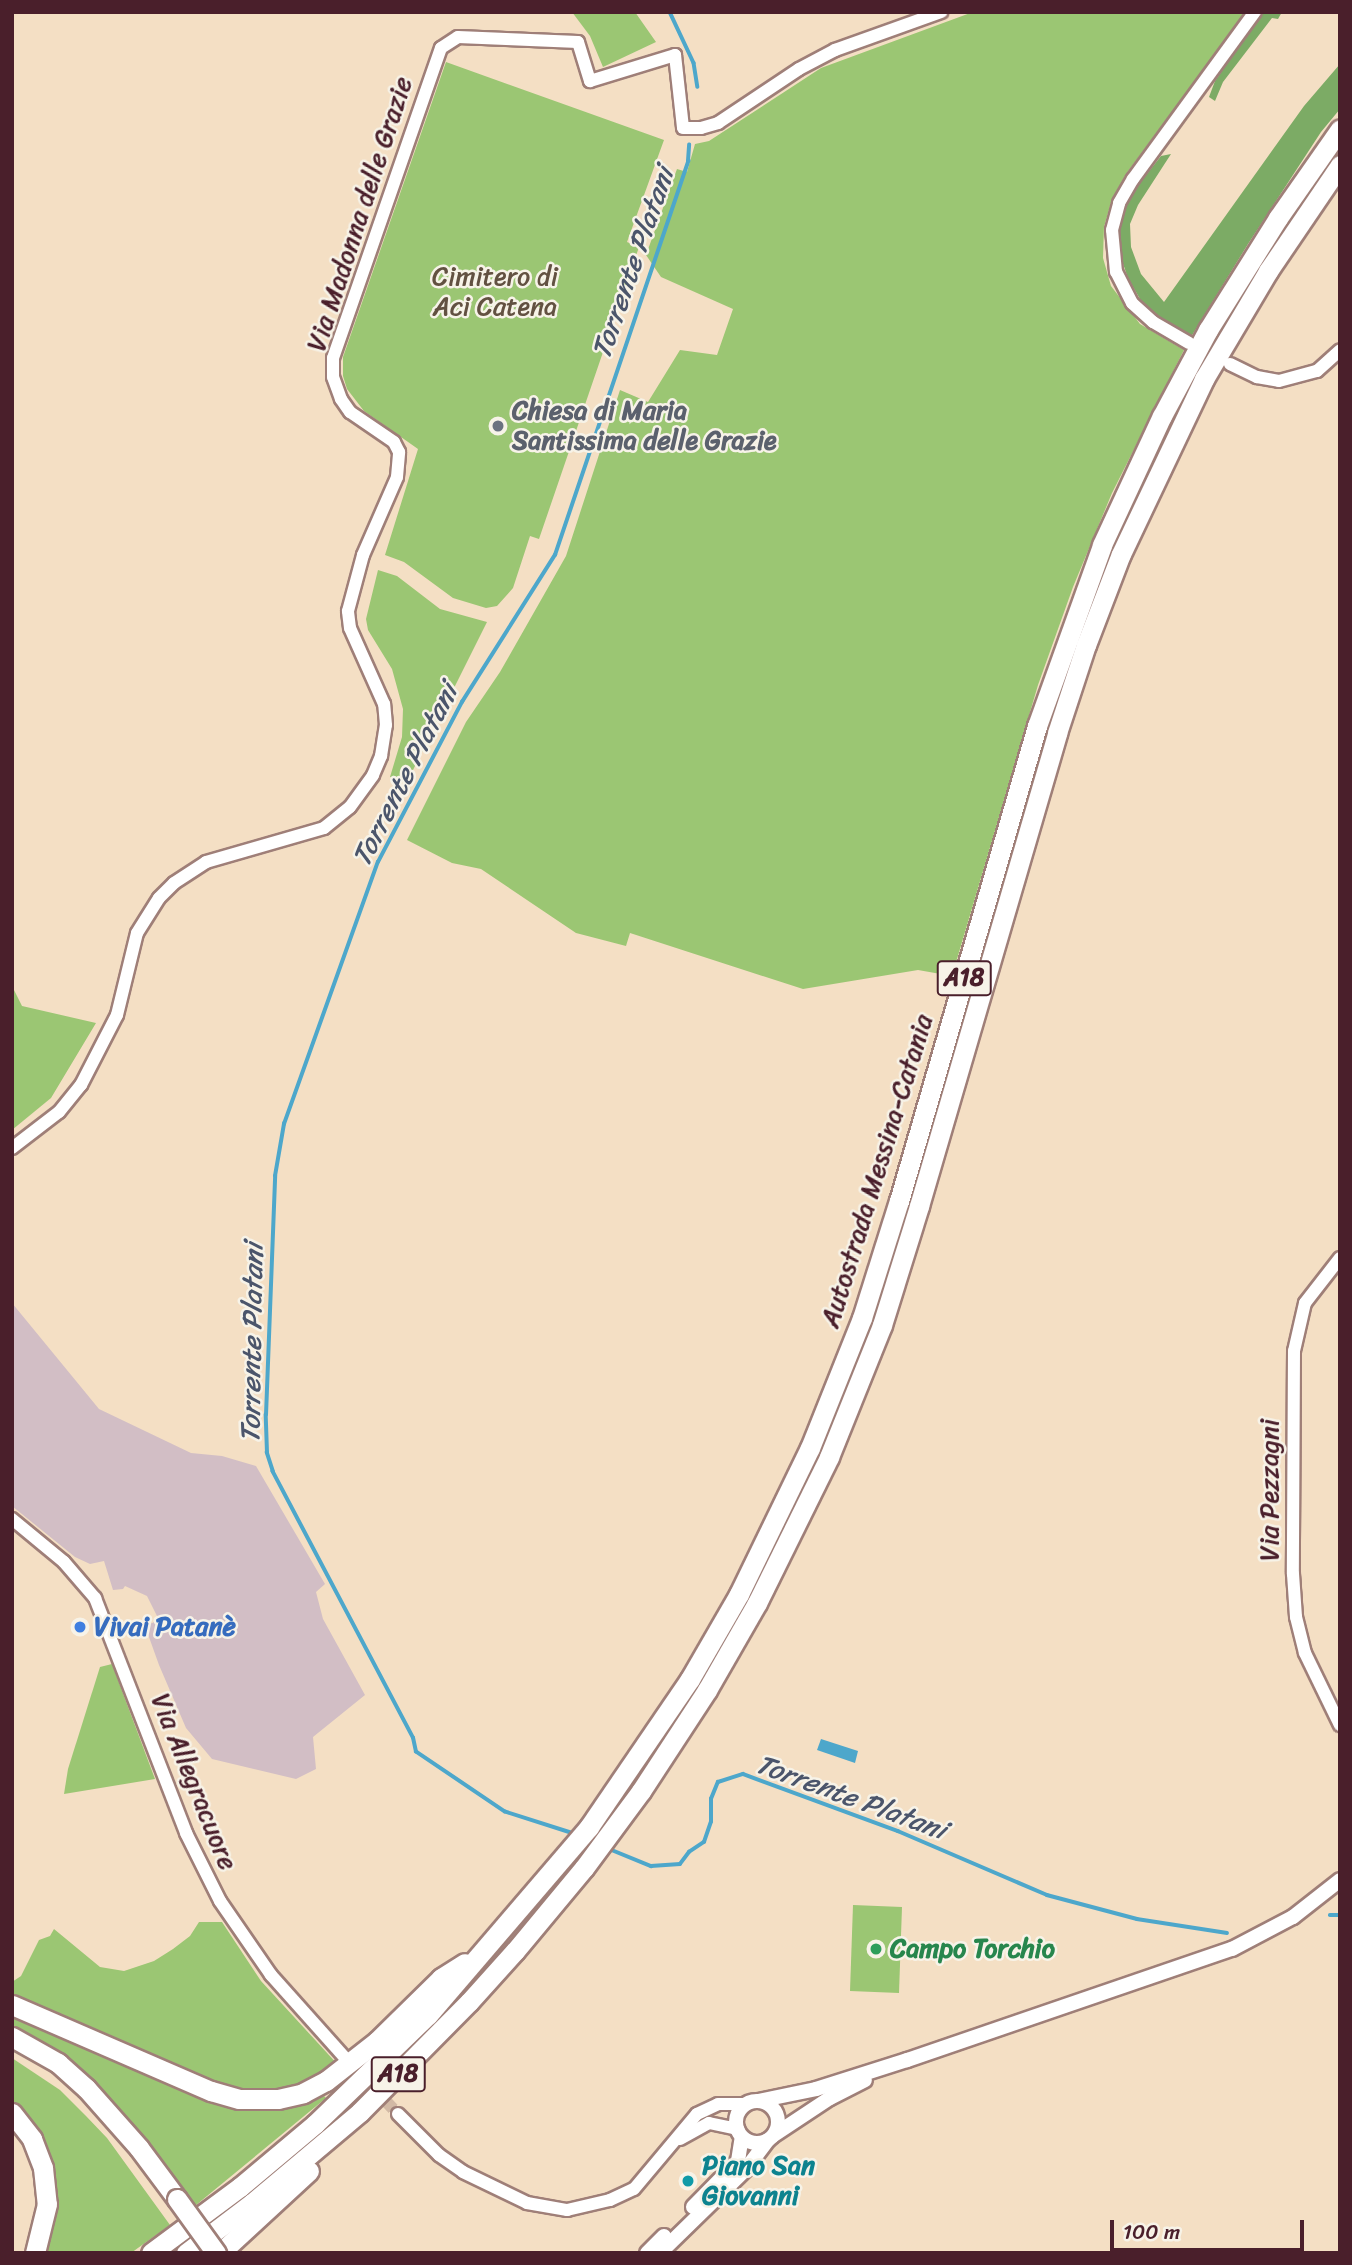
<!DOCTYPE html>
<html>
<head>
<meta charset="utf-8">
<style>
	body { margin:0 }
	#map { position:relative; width:1352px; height:2265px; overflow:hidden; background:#f4dfc4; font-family:Sriracha,sans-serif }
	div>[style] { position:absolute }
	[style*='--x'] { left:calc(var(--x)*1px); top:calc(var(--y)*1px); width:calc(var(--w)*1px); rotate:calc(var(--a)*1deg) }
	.industrial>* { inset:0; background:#d2bec5 }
	.green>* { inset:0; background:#9bc673 }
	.forest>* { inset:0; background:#7cab65 }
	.water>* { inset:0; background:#4da7cb }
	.stream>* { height:3.5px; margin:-1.75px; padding:0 1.75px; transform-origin:1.75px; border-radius:1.75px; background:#4da7cb }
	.tertiary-tunnel>* { height:12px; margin-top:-6px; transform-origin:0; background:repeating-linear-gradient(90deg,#d2b9a5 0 12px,transparent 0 18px) }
	.roads { filter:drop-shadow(2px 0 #9f7f78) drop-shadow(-2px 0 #9f7f78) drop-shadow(0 2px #9f7f78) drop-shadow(0 -2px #9f7f78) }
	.tertiary>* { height:12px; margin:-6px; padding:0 6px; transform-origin:6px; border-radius:6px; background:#fff }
	.secondary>* { height:14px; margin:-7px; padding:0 7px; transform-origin:7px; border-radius:7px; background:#fff }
	.secondary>.ring { margin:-7px; padding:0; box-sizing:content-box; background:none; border:14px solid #fff; border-radius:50% }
	.motorway>* { height:19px; margin:-9.5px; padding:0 9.5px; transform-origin:9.5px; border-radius:9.5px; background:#fff }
	.bridges { filter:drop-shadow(2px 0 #9f7f78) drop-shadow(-2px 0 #9f7f78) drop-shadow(0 2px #9f7f78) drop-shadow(0 -2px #9f7f78) }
	.motorway-bridge>* { height:19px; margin:-9.5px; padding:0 9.5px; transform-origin:9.5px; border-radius:9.5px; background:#fff }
	.dots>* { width:19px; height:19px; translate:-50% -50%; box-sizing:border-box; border:4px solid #f7f3e8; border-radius:50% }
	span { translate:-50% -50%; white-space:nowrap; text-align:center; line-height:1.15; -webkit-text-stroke:5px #f7f3e8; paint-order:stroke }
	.shield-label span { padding:2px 5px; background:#f7f3e8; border:2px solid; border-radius:5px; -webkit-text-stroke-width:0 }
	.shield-label { font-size:24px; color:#4a1f2b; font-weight:700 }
	.street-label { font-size:26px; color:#4a1f2b }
	.park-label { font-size:26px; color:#625141 }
	.worship-label { font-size:26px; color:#5b616d; font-weight:700 }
	.left { translate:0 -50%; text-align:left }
	.shop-label { font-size:26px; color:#366cbe; font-weight:700 }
	.leisure-label { font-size:26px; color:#27864d; font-weight:700 }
	.culture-label { font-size:26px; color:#0d838f; font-weight:700 }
	.water-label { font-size:28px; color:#4b556b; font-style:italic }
	.frame { position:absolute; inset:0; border:14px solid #4a1f2b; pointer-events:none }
	.scale { position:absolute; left:1110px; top:2220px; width:194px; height:32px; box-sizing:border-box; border:4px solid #4a1f2b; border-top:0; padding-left:9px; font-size:21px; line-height:24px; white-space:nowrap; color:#4a1f2b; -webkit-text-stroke:5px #f7f3e8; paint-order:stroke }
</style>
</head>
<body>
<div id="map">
	<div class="industrial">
		<div style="clip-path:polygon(12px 1303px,99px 1409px,191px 1453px,222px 1456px,256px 1466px,325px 1584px,316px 1592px,323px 1619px,365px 1695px,313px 1737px,316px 1769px,296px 1779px,212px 1759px,186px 1728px,159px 1665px,145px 1626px,159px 1620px,147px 1596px,125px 1586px,123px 1589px,113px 1590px,104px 1561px,90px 1564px,75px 1557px,12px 1506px)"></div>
	</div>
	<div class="green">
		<div style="clip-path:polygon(572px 12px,635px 12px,656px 42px,603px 67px,590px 36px)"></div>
		<div style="clip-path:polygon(973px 12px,1246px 12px,1126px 174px,1112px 199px,1104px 227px,1103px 258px,1111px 286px,1140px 324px,1184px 350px,1112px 493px,1073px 587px,1038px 685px,952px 976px,918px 970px,803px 989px,630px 933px,626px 946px,576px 933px,481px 869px,452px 863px,407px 840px,466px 722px,500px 672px,566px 556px,620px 390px,648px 402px,680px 350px,717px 355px,733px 309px,661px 277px,646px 255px,677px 169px,687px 172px,695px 144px,709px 141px,821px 68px)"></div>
		<div style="clip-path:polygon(446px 62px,664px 140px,627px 242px,639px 247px,539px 539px,530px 536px,513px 588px,497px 606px,486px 608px,453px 598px,404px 562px,385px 555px,418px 449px,364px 411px,347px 389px,343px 376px,343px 357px)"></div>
		<div style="clip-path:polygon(378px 570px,397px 576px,440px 609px,487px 622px,407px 782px,390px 777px,402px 737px,403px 709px,392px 669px,368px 630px,366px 619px)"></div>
		<div style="clip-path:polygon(12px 986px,22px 1006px,96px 1023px,51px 1098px,12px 1130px)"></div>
		<div style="clip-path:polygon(112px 1664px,155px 1779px,64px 1794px,68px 1769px,100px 1667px)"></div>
		<div style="clip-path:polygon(853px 1905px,902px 1907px,899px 1993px,850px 1991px)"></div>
		<div style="clip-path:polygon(199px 1922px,222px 1922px,261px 1981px,339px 2066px,286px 2091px,237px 2092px,12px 1999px,12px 1982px,21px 1976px,39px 1940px,50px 1936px,54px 1929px,100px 1967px,124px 1971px,154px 1961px,173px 1949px,190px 1936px)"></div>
		<div style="clip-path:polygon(12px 2018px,223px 2106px,268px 2111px,310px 2103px,324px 2096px,326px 2098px,190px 2210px,143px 2146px,12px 2033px)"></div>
		<div style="clip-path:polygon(12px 2058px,60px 2090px,86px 2116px,107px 2138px,170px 2225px,131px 2253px,42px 2253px,51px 2217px,12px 2107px)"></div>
	</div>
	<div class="forest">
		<div style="clip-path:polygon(1263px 12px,1282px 12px,1278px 19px,1272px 18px,1223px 82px,1215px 101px,1209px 97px,1215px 81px)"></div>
		<div style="clip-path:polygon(1340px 64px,1340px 109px,1321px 132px,1248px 244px,1191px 337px,1157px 317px,1140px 299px,1128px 278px,1121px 258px,1119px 232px,1125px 206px,1139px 184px,1161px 156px,1171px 154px,1138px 205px,1130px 224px,1131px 247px,1141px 274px,1164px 302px,1304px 106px)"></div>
	</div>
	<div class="water">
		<div style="clip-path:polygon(821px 1739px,858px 1751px,855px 1763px,817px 1750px)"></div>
	</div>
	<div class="stream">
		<div style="--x:670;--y:12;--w:56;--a:64.8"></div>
		<div style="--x:694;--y:63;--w:24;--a:81"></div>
		<div style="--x:574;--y:1834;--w:72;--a:-162.3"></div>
		<div style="--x:505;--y:1812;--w:107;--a:-146"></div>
		<div style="--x:416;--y:1752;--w:14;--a:-102"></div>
		<div style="--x:413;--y:1738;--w:301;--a:-117.8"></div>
		<div style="--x:273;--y:1472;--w:20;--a:-108"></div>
		<div style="--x:267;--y:1453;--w:38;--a:-92"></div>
		<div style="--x:266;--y:1415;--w:239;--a:-87.8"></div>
		<div style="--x:275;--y:1176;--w:53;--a:-80.2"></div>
		<div style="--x:284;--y:1124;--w:278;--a:-70.3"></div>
		<div style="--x:378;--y:862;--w:181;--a:-62.3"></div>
		<div style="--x:462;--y:702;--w:174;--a:-57.7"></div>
		<div style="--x:555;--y:555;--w:416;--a:-71.3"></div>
		<div style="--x:688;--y:161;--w:16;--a:-86"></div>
		<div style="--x:607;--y:1848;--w:48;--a:22.2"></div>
		<div style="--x:651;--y:1866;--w:29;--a:-4"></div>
		<div style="--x:680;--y:1864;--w:15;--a:-53"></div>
		<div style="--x:689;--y:1852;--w:18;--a:-34"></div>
		<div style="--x:704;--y:1842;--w:21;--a:-71"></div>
		<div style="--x:711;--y:1822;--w:23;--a:-90"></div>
		<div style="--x:711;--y:1799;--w:18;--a:-68"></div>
		<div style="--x:718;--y:1782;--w:26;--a:-18"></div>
		<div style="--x:743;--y:1774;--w:165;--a:20.2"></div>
		<div style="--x:898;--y:1831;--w:162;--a:23.2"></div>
		<div style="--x:1047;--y:1895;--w:93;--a:14.9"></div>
		<div style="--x:1137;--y:1919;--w:91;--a:8.8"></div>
		<div style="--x:1330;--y:1915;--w:10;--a:0"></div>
	</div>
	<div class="tertiary-tunnel">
		<div style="--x:360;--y:2074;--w:55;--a:46.5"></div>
	</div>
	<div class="roads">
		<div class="tertiary">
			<div style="--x:1189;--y:343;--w:42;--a:-149.7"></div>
			<div style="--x:1153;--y:322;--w:28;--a:-138"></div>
			<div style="--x:1132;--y:303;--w:35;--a:-117"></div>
			<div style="--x:1116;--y:272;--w:42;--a:-95.4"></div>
			<div style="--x:1112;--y:230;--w:28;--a:-75"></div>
			<div style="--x:1119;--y:203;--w:28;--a:-60"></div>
			<div style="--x:1133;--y:179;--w:207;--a:-53.9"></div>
			<div style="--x:1230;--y:364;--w:30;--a:26"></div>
			<div style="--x:1257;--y:377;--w:22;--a:10"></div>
			<div style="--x:1279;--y:381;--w:39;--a:-15"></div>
			<div style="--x:1317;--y:371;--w:31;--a:-42"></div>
			<div style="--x:12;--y:1148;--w:59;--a:-37.5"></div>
			<div style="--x:59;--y:1112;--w:35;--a:-51"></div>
			<div style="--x:81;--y:1085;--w:79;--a:-62.8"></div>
			<div style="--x:117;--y:1015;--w:84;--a:-76.3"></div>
			<div style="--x:137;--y:933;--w:41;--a:-57.8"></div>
			<div style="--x:159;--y:898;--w:21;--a:-45"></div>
			<div style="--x:174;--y:883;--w:38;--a:-33"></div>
			<div style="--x:206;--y:862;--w:123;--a:-16.1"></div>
			<div style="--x:324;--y:828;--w:33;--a:-39"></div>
			<div style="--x:350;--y:807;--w:39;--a:-54"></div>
			<div style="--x:373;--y:775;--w:21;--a:-67"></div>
			<div style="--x:381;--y:756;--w:31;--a:-81"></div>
			<div style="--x:386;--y:725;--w:21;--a:-95"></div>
			<div style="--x:384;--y:704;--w:83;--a:-114.1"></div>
			<div style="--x:350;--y:628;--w:17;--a:-97"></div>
			<div style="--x:348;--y:611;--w:58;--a:-75"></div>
			<div style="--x:363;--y:555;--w:85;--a:-66.4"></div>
			<div style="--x:397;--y:477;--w:25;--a:-85"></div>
			<div style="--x:399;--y:452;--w:11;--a:-117"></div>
			<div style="--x:394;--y:442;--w:53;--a:-145.7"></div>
			<div style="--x:350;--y:412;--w:16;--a:-125"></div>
			<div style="--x:341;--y:399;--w:23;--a:-110"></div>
			<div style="--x:333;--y:377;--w:19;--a:-90"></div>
			<div style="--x:333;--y:358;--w:328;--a:-70.8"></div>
			<div style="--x:441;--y:48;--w:20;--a:-33"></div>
			<div style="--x:458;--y:37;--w:120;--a:2.4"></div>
			<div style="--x:578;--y:42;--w:41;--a:72.9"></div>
			<div style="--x:590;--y:81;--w:89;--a:-17"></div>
			<div style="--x:675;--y:55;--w:73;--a:83.7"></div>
			<div style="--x:683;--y:128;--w:18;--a:0"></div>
			<div style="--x:701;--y:128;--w:18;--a:-16"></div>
			<div style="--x:718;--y:123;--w:97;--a:-33.7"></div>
			<div style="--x:799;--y:69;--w:41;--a:-27.8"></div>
			<div style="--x:835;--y:50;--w:113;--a:-19.7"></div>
			<div style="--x:1340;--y:1258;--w:57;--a:127.9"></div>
			<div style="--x:1305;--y:1303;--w:49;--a:102.9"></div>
			<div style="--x:1294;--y:1351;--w:223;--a:90.3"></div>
			<div style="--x:1293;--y:1574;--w:43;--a:86"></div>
			<div style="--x:1296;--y:1617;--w:37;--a:76"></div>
			<div style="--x:1305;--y:1653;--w:80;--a:64.1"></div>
			<div style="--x:12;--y:1519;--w:67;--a:39.6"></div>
			<div style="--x:64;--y:1562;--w:48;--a:49.3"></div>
			<div style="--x:95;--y:1598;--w:252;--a:68.8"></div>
			<div style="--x:186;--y:1833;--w:76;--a:63.4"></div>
			<div style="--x:220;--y:1901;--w:90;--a:55.4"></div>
			<div style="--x:271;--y:1975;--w:113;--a:48.2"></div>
			<div style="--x:398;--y:2114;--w:58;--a:45"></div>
			<div style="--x:439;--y:2155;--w:29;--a:35"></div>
			<div style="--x:463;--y:2172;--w:71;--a:25.8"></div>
			<div style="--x:527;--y:2203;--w:41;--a:9.9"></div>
			<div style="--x:567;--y:2210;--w:44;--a:-13.1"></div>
			<div style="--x:610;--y:2200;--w:26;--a:-25"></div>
			<div style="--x:634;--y:2189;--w:98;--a:-50"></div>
			<div style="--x:697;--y:2114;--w:23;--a:-25"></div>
			<div style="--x:718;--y:2104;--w:28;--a:0"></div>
			<div style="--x:680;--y:2139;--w:33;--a:-29"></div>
			<div style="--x:709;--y:2123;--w:30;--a:12"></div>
		</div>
		<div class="secondary">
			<div style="--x:758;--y:2101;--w:59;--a:-11.7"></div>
			<div style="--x:816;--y:2089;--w:96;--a:-17.7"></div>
			<div style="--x:907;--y:2060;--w:343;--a:-18.9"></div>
			<div style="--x:1232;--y:1949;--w:69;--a:-27.7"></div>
			<div style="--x:1293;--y:1917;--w:60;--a:-38.2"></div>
			<div class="ring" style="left:736px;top:2101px;width:28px;height:28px"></div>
			<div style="--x:774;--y:2135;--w:67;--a:-33.5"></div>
			<div style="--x:830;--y:2098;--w:39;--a:-27"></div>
			<div style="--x:693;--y:2207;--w:64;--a:-45.6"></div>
			<div style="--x:738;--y:2161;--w:24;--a:-81"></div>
			<div style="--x:647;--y:2253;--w:24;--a:-45"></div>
			<div style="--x:660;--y:2253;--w:120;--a:-44.3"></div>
			<div style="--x:746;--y:2169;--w:36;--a:-53"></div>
		</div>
		<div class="motorway">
			<div style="--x:12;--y:2005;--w:217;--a:23.4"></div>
			<div style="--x:211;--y:2091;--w:29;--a:16"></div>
			<div style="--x:239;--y:2099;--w:39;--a:0"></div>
			<div style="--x:278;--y:2099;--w:26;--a:-13"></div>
			<div style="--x:303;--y:2093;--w:26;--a:-28"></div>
			<div style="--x:326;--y:2081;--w:65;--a:-38.1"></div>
			<div style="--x:377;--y:2041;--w:90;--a:-44.5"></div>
			<div style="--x:441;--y:1978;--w:28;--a:-32"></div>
			<div style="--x:12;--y:2037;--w:53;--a:29.5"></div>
			<div style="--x:58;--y:2063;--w:38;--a:42"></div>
			<div style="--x:86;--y:2088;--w:80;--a:48.5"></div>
			<div style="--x:139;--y:2148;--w:64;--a:53.3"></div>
			<div style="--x:12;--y:2113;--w:33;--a:52"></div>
			<div style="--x:32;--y:2139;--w:31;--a:69"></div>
			<div style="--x:43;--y:2168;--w:36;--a:84"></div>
			<div style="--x:47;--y:2204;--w:50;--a:103.8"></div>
			<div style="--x:151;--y:2253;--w:111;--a:-36.6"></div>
			<div style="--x:240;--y:2187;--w:98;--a:-40"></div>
			<div style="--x:315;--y:2124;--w:157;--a:-44"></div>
			<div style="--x:428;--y:2015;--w:248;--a:-49.4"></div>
			<div style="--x:589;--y:1827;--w:179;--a:-55.7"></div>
			<div style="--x:690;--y:1679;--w:98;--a:-60"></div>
			<div style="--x:739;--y:1594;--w:162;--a:-64.1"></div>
			<div style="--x:810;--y:1448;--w:140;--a:-68.2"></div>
			<div style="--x:862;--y:1318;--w:123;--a:-72.5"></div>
			<div style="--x:899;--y:1201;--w:495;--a:-73.8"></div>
			<div style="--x:1037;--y:726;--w:192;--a:-70.2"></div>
			<div style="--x:1102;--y:545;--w:142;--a:-65.1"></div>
			<div style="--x:1162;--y:416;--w:98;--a:-61.9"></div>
			<div style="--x:1208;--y:330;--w:132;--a:-58"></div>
			<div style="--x:1278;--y:218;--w:108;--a:-55.1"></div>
			<div style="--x:186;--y:2253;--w:83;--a:-37.1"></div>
			<div style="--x:252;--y:2203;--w:141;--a:-40.1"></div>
			<div style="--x:360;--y:2112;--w:155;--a:-45.3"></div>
			<div style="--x:469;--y:2002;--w:69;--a:-48"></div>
			<div style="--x:515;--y:1951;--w:108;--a:-50.3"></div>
			<div style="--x:584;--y:1868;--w:96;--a:-53.5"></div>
			<div style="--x:641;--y:1791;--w:121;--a:-56.8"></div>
			<div style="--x:707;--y:1690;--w:100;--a:-60.1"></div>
			<div style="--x:757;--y:1603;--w:163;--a:-63.7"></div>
			<div style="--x:829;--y:1457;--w:142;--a:-68.1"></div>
			<div style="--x:882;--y:1325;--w:125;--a:-72.7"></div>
			<div style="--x:919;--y:1206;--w:493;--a:-73.7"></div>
			<div style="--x:1057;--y:733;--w:93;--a:-71.8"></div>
			<div style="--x:1086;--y:645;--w:97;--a:-69"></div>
			<div style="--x:1121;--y:554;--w:194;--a:-64.6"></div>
			<div style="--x:1204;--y:379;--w:126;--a:-59.3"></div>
			<div style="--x:1268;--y:271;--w:128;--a:-55.8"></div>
			<div style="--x:220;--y:2253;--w:121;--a:-42.7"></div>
		</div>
	</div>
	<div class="bridges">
		<div class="motorway-bridge">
			<div style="--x:177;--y:2199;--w:67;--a:54.2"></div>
		</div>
	</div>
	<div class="dots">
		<div style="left:498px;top:426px;background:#6b7280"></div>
		<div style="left:80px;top:1627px;background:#3f7fe0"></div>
		<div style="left:876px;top:1949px;background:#2e9e5b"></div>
		<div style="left:688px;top:2181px;background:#0f9aa8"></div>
	</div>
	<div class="shield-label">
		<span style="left:964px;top:978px">A18</span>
		<span style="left:398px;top:2074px">A18</span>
	</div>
	<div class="street-label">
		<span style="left:360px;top:214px;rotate:-72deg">Via Madonna delle Grazie</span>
		<span style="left:877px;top:1171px;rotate:-73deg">Autostrada Messina-Catania</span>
		<span style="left:1270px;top:1490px;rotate:-90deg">Via Pezzagni</span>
		<span style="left:194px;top:1782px;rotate:68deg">Via Allegracuore</span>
	</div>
	<div class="park-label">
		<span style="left:495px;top:292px">Cimitero di<br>Aci Catena</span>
	</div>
	<div class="worship-label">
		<span class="left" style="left:512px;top:426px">Chiesa di Maria<br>Santissima delle Grazie</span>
	</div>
	<div class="shop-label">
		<span class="left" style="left:94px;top:1627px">Vivai Patanè</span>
	</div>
	<div class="leisure-label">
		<span class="left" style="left:890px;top:1949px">Campo Torchio</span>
	</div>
	<div class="culture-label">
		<span class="left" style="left:702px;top:2181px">Piano San<br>Giovanni</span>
	</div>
	<div class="water-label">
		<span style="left:633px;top:263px;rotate:-71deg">Torrente Platani</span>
		<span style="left:405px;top:775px;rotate:-63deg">Torrente Platani</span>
		<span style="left:252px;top:1343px;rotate:-89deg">Torrente Platani</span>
		<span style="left:851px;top:1797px;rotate:20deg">Torrente Platani</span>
	</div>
	<div class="frame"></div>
	<div class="scale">100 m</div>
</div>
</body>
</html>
